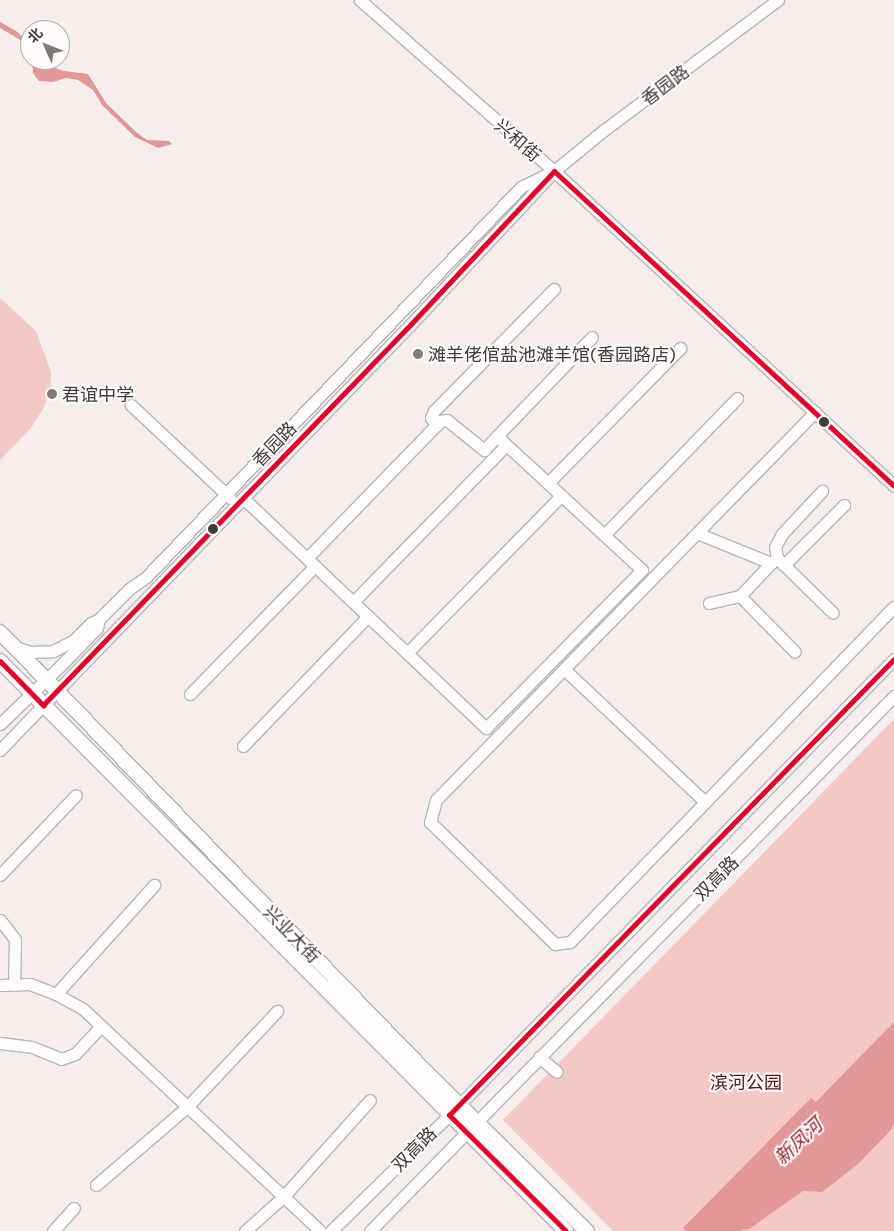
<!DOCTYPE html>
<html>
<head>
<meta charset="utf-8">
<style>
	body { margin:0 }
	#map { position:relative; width:894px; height:1231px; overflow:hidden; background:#f6eeed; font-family:Commissioner,"Noto Sans SC",sans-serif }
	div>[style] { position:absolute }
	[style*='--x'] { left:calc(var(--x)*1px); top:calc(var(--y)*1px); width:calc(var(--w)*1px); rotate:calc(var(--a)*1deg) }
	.green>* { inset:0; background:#f4c8c5 }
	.water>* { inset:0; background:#e29896 }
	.roads { filter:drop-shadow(1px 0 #bbb5b4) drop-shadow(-1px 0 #bbb5b4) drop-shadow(0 1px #bbb5b4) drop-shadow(0 -1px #bbb5b4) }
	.minor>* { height:11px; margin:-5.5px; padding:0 5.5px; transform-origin:5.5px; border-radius:5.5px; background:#fefcfc }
	.major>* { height:14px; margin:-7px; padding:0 7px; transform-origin:7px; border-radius:7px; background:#fefcfc }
	.bus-1>* { height:5px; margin:-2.5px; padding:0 2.5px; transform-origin:2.5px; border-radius:2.5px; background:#e4002b }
	.dots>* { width:14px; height:14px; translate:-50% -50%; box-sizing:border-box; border:2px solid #fefbfa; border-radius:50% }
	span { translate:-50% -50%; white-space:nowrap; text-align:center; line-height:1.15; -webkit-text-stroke:4px #fefbfa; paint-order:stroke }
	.street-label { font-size:18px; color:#413b3b }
	.poi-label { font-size:18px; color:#413b3b }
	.left { translate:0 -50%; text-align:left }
	.park-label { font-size:18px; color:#531215 }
	.water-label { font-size:19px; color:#991d29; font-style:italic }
	.north { position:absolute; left:20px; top:20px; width:50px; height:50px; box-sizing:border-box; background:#fefbfa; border:1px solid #b2aeae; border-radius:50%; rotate:314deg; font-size:14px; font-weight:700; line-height:20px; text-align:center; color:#413b3b }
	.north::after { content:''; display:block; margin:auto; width:18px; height:22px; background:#807a79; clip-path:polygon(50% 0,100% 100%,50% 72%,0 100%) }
</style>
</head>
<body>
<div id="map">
	<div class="green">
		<div style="clip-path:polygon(0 298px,36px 331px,51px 372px,50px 391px,43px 409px,31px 428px,0 460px)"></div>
		<div style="clip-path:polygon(894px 719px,894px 1231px,613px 1231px,503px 1120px)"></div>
	</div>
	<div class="water">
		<div style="clip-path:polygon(0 22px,16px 31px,30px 43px,30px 54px,22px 41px,0 28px)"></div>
		<div style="clip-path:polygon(32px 60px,44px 60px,52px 67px,64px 71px,88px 74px,106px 103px,136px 132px,147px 140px,169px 141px,172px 144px,158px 148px,135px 137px,102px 105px,93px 90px,78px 80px,66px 78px,53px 82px,39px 81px,33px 73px)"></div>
		<div style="clip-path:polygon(894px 1022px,894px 1124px,891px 1130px,858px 1164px,822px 1192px,803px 1191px,749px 1229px,740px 1231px,686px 1231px,683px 1228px,811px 1098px,816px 1102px)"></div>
	</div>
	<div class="roads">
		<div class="minor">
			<div style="--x:360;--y:0;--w:259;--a:41.4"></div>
			<div style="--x:554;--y:171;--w:463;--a:42.8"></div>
			<div style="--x:131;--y:405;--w:136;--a:43.2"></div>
			<div style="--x:815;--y:412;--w:542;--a:134.33"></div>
			<div style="--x:436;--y:800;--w:23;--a:105"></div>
			<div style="--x:430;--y:822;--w:175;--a:44.3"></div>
			<div style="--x:555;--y:944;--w:15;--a:-8"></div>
			<div style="--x:570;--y:942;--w:466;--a:-46"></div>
			<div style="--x:437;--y:425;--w:9;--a:-131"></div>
			<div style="--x:431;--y:418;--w:8;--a:-67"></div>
			<div style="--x:434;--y:411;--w:171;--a:-45.5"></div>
			<div style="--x:548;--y:483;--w:189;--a:-45.6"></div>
			<div style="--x:243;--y:498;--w:335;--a:43.4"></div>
			<div style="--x:486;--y:728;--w:222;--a:-45.4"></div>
			<div style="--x:642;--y:570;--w:197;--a:-137.3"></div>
			<div style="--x:497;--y:436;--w:137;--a:-46.2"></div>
			<div style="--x:697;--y:533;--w:80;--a:22.1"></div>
			<div style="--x:771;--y:563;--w:45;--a:133.2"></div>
			<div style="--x:740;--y:596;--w:78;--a:45.5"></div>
			<div style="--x:604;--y:535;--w:191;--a:-45.8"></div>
			<div style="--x:307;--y:558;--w:191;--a:-45.8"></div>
			<div style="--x:440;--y:421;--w:7;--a:-8"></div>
			<div style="--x:447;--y:420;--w:48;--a:39"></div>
			<div style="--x:484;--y:450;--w:19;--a:-47"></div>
			<div style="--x:777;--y:558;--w:11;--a:-100"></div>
			<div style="--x:775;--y:547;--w:15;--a:-62"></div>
			<div style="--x:782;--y:534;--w:59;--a:-47.1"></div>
			<div style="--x:771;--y:563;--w:8;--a:-40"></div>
			<div style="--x:777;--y:558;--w:78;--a:44.5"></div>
			<div style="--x:784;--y:565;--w:85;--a:-45"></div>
			<div style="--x:353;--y:602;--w:219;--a:-45.7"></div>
			<div style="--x:709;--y:603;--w:32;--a:-13"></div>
			<div style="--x:15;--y:647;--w:16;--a:18"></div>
			<div style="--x:30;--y:652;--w:23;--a:-2"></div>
			<div style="--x:53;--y:651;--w:22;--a:-27"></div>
			<div style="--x:73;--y:641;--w:25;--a:-45"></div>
			<div style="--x:91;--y:623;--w:8;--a:-23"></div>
			<div style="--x:407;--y:653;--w:220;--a:-45.6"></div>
			<div style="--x:564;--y:669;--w:194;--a:43.3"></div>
			<div style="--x:190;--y:694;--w:179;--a:-45.7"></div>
			<div style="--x:0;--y:724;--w:83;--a:-44"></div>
			<div style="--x:60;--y:666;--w:53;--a:-45.8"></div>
			<div style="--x:97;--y:628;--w:9;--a:-77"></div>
			<div style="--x:99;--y:619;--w:42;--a:-45"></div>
			<div style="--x:129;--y:589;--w:21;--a:-35"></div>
			<div style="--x:146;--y:577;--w:541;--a:-46.12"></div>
			<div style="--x:521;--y:187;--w:30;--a:-26"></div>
			<div style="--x:243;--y:746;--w:180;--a:-46.1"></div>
			<div style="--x:0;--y:750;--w:591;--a:-46.03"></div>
			<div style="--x:410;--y:325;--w:211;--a:-46.9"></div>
			<div style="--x:554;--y:171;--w:65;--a:-39.4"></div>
			<div style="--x:604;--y:130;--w:217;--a:-36.8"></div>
			<div style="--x:0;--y:875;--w:110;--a:-46.5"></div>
			<div style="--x:0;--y:920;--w:24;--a:52"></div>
			<div style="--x:15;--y:939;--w:46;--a:91.2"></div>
			<div style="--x:0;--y:985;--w:30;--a:-2"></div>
			<div style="--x:30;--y:984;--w:28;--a:21"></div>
			<div style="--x:56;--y:994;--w:31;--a:29"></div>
			<div style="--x:83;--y:1009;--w:325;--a:43.1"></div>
			<div style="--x:56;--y:994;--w:147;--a:-48"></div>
			<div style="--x:0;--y:1043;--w:32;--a:7"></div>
			<div style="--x:32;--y:1047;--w:31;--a:22"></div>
			<div style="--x:61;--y:1059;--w:15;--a:-20"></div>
			<div style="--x:75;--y:1054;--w:38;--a:-47"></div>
			<div style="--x:539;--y:1057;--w:23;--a:40"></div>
			<div style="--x:96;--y:1185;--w:120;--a:-40.6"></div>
			<div style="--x:187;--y:1107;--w:132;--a:-46.8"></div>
			<div style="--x:53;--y:1231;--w:31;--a:-48"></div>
			<div style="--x:245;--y:1231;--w:51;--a:-41.8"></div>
			<div style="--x:283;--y:1197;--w:130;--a:-48.1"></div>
			<div style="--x:331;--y:1231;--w:180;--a:-44.5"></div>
			<div style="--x:459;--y:1105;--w:623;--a:-45.72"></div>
			<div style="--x:370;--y:1231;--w:749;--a:-45.6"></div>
		</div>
		<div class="major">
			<div style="--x:0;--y:632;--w:603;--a:45.94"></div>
			<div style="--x:419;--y:1065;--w:236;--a:44.7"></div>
			<div style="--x:0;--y:661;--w:803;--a:45.2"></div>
		</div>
	</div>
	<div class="bus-1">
		<div style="--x:554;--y:171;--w:463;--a:42.8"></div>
		<div style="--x:0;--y:661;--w:62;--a:45.7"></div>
		<div style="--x:43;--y:705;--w:528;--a:-46"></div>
		<div style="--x:410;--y:325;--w:211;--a:-46.9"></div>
		<div style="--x:566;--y:1231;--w:165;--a:-135.2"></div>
		<div style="--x:449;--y:1115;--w:637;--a:-45.7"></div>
	</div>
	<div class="dots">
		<div style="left:418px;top:354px;background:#807a79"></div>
		<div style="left:52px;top:394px;background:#807a79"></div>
		<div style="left:824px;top:422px;background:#413b3b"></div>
		<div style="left:213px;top:529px;background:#413b3b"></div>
	</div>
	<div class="street-label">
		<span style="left:665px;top:85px;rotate:-37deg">香园路</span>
		<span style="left:518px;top:140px;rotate:41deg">兴和街</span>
		<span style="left:274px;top:444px;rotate:-46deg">香园路</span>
		<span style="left:716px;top:878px;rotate:-45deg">双高路</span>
		<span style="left:292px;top:934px;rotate:46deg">兴业大街</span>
		<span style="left:414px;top:1149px;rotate:-45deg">双高路</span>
	</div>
	<div class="poi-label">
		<span class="left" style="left:428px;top:354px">滩羊佬倌盐池滩羊馆(香园路店)</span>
		<span class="left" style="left:62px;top:394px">君谊中学</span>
	</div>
	<div class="park-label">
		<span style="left:746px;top:1082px">滨河公园</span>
	</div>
	<div class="water-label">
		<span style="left:798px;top:1141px;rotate:-43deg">新凤河</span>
	</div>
	<div class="north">北</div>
</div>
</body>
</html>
